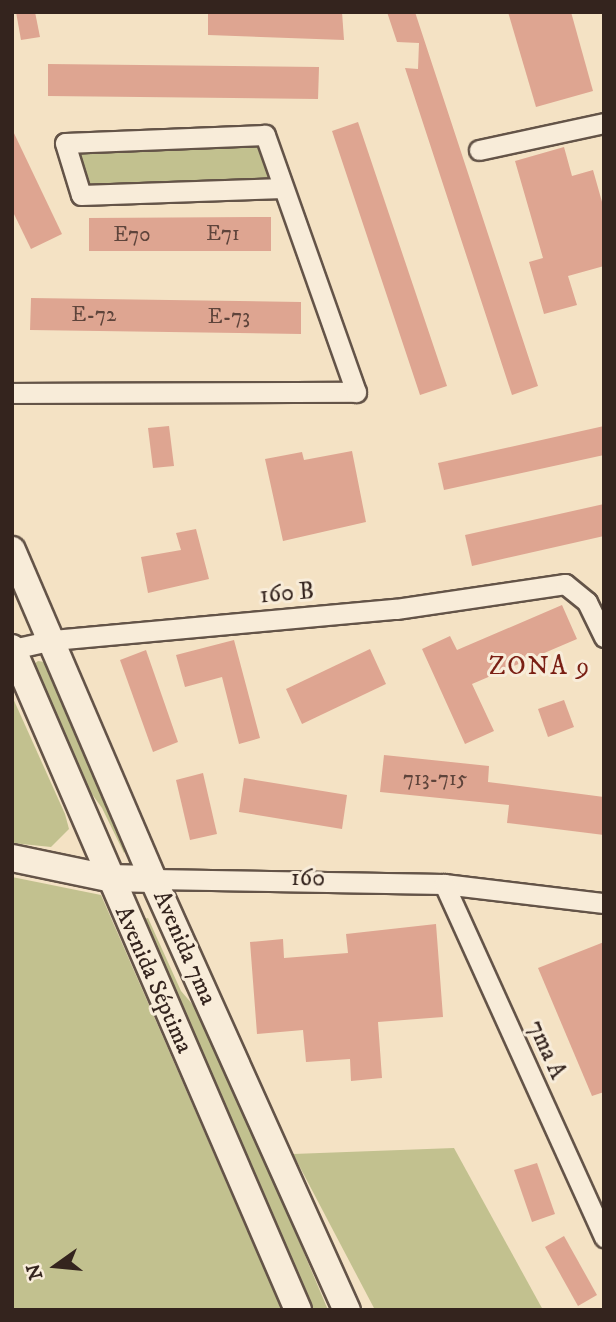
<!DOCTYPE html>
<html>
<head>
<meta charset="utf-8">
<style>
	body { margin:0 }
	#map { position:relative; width:616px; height:1322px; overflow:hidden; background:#f4e2c4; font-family:"IM FELL DW Pica",serif }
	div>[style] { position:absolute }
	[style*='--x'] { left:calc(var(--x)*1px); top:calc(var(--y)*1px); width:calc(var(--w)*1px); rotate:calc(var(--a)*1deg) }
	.green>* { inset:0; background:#c2c18f }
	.building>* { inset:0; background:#dea591 }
	.roads { filter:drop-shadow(2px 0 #645448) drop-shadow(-2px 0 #645448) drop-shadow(0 2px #645448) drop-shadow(0 -2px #645448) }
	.minor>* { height:19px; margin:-9.5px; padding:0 9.5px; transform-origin:9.5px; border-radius:9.5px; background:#f8ecd9 }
	.secondary>* { height:26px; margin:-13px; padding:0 13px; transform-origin:13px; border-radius:13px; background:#f8ecd9 }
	span { translate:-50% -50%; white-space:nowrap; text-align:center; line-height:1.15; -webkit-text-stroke:6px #f8ecd9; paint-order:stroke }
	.number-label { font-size:21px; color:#5e443b }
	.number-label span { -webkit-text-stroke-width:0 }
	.street-label { font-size:24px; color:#34241e }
	.neighbourhood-label { font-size:26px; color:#7a1f14; letter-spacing:2px }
	.frame { position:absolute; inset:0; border:14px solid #34241e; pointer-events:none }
	.north { position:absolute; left:21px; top:1231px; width:70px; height:70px; -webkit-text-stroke:5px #f8ecd9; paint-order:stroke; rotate:255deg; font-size:19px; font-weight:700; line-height:28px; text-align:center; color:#34241e }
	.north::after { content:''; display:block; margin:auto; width:24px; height:32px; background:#34241e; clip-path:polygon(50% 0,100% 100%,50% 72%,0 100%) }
</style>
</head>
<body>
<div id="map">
	<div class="green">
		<div style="clip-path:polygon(265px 135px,283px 188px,81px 195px,65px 143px)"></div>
		<div style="clip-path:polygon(38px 661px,51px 663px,128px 849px,124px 853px,102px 808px,76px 772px,33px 665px)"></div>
		<div style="clip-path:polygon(12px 696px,65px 814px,69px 829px,51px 847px,12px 843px)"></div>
		<div style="clip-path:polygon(12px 877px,101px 895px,282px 1310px,12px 1310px)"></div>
		<div style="clip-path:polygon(148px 918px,181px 991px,206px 1020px,328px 1310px,311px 1310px,140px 920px)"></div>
		<div style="clip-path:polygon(454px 1148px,543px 1310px,375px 1310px,293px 1154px)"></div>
	</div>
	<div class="building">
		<div style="clip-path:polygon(16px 12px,35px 12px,40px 37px,21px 40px)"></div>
		<div style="clip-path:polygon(208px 12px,342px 12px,344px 40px,208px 35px)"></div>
		<div style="clip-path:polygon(387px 12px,415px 12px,538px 386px,512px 395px,405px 68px,418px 69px,419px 43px,397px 42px)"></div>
		<div style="clip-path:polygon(508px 12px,571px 12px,593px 91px,536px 107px)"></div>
		<div style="clip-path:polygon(48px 64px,319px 67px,318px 99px,48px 96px)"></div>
		<div style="clip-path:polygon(358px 122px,447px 386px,420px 395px,332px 131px)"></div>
		<div style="clip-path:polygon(12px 129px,62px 234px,31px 249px,12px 210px)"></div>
		<div style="clip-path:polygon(564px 147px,572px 176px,593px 170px,604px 209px,604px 266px,568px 276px,577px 305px,544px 314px,529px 262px,543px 258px,515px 161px)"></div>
		<div style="clip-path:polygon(271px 217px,271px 251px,89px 251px,89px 218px)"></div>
		<div style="clip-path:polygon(31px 298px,301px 302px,301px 334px,30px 330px)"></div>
		<div style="clip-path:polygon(169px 426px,174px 466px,153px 468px,148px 428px)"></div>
		<div style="clip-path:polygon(604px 426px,604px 455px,444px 490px,438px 463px)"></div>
		<div style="clip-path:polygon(352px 451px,366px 522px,283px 541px,265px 459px,302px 452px,304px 460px)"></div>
		<div style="clip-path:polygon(604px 504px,604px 536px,472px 566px,465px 535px)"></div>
		<div style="clip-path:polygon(196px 529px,209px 579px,148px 593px,141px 557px,181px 550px,176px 533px)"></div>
		<div style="clip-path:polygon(562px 605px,577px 639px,472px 684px,494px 731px,465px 744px,422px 649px,450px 636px,457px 650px)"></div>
		<div style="clip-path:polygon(234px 640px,260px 738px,239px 744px,222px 677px,185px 687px,176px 655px)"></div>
		<div style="clip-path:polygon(370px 649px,386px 684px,302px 724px,286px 689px)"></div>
		<div style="clip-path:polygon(146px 650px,178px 742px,153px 752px,120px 660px)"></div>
		<div style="clip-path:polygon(564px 700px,574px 727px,548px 737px,538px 709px)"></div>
		<div style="clip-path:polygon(384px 755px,489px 766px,488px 782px,604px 797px,604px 835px,507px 823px,509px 805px,380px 792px)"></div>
		<div style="clip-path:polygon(203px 773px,217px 834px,190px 840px,176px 780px)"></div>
		<div style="clip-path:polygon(244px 778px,347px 795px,342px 829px,239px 812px)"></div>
		<div style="clip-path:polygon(436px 924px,443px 1017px,378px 1022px,382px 1078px,351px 1081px,350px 1059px,306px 1062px,303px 1030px,257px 1034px,250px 942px,283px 939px,284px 958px,348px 953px,346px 934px)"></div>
		<div style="clip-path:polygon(604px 942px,604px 1092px,592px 1096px,538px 968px)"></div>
		<div style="clip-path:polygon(537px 1163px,555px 1214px,532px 1222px,514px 1170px)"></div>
		<div style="clip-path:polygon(564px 1236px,597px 1295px,578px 1306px,545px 1247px)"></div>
	</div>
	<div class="roads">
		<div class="minor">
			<div style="--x:479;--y:150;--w:128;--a:-12.2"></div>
			<div style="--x:12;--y:393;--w:344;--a:-0.2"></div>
			<div style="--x:356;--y:392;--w:273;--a:-109.5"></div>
			<div style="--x:265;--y:135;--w:200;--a:177.7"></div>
			<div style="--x:65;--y:143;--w:54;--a:72.9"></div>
			<div style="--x:81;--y:195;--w:202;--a:-2"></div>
			<div style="--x:13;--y:649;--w:41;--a:-12.7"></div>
			<div style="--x:53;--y:640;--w:344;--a:-5.2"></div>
			<div style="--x:396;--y:609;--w:171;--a:-8.4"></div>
			<div style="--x:565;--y:584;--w:28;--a:39"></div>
			<div style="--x:587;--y:602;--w:39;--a:64"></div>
			<div style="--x:153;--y:879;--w:291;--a:1"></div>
			<div style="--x:444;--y:884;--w:161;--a:6.8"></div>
			<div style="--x:444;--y:884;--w:388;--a:65.6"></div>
		</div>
		<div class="secondary">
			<div style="--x:12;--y:550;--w:358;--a:66.8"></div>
			<div style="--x:153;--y:879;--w:473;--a:65.8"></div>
			<div style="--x:12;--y:648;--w:721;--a:66.63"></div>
			<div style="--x:12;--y:858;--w:98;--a:11.8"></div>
			<div style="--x:108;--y:878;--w:45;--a:1.3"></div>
		</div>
	</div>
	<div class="number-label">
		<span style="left:223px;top:234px">E71</span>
		<span style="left:132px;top:235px">E70</span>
		<span style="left:94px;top:315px">E-72</span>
		<span style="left:229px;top:317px">E-73</span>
		<span style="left:435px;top:779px">713-715</span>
	</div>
	<div class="street-label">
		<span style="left:287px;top:594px;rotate:-5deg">160 B</span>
		<span style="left:308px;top:879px;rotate:1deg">160</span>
		<span style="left:184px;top:948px;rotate:66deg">Avenida 7ma</span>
		<span style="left:153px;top:980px;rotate:66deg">Avenida Séptima</span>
		<span style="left:546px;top:1050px;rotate:66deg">7ma A</span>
	</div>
	<div class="neighbourhood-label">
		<span style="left:540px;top:667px">ZONA 9</span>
	</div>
	<div class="frame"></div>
	<div class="north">N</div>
</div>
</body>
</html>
